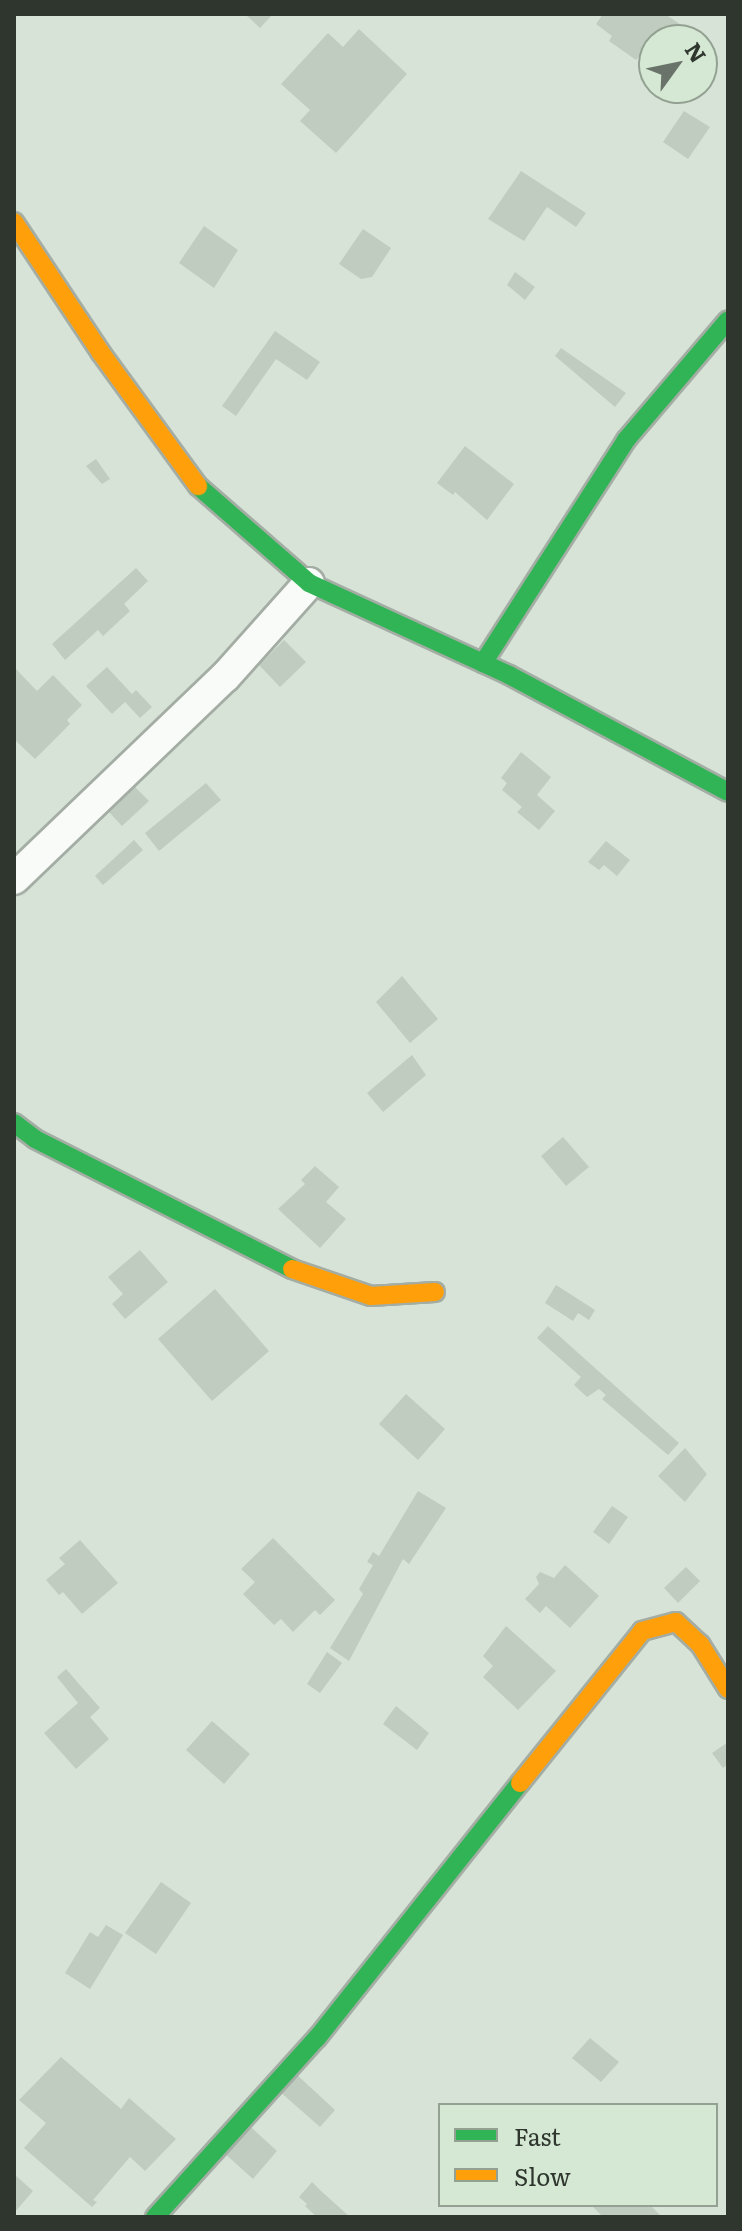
<!DOCTYPE html>
<html>
<head>
<meta charset="utf-8">
<style>
	body { margin:0 }
	#map { position:relative; width:742px; height:2231px; overflow:hidden; background:#d8e3d8; font-family:Literata,serif }
	div>[style] { position:absolute }
	[style*='--x'] { left:calc(var(--x)*1px); top:calc(var(--y)*1px); width:calc(var(--w)*1px); rotate:calc(var(--a)*1deg) }
	.building>* { inset:0; background:#bfccbf }
	.roads { filter:drop-shadow(2px 0 #a4ada4) drop-shadow(-2px 0 #a4ada4) drop-shadow(0 2px #a4ada4) drop-shadow(0 -2px #a4ada4) }
	.street>* { height:30px; margin:-15px; padding:0 15px; transform-origin:15px; border-radius:15px; background:#f9fbf9 }
	.fast>* { height:18px; margin:-9px; padding:0 9px; transform-origin:9px; border-radius:9px; background:#30b455 }
	.slow>* { height:18px; margin:-9px; padding:0 9px; transform-origin:9px; border-radius:9px; background:#ff9f0a }
	span { translate:-50% -50%; white-space:nowrap; text-align:center; line-height:1.15; -webkit-text-stroke:6px #d4e8d3; paint-order:stroke }
	.frame { position:absolute; inset:0; border:16px solid #2e362e; pointer-events:none }
	.legend { position:absolute; left:438px; top:2103px; width:280px; height:104px; box-sizing:border-box; background:#d4e8d3; border:2px solid #92a191; margin:0; padding:10px 14px; list-style:none; font-size:24px; color:#2e362e }
	.legend li { display:flex; align-items:center; gap:16px; height:40px }
	.legend b { width:40px; border:2px solid #92a191 }
	.north { position:absolute; left:638px; top:24px; width:80px; height:80px; box-sizing:border-box; background:#d4e8d3; border:2px solid #92a191; border-radius:50%; rotate:57deg; font-size:22px; font-weight:700; line-height:32px; text-align:center; color:#2e362e }
	.north::after { content:''; display:block; margin:auto; width:28px; height:36px; background:#6a736a; clip-path:polygon(50% 0,100% 100%,50% 72%,0 100%) }
</style>
</head>
<body>
<div id="map">
	<div class="building">
		<div style="clip-path:polygon(245px 14px,273px 14px,260px 28px)"></div>
		<div style="clip-path:polygon(603px 14px,665px 14px,687px 29px,679px 40px,669px 40px,657px 31px,636px 60px,609px 41px,612px 36px,596px 24px)"></div>
		<div style="clip-path:polygon(359px 29px,407px 74px,336px 153px,300px 121px,310px 110px,281px 84px,328px 33px,343px 47px)"></div>
		<div style="clip-path:polygon(684px 111px,710px 127px,688px 159px,663px 142px)"></div>
		<div style="clip-path:polygon(521px 171px,586px 213px,576px 227px,547px 207px,524px 241px,488px 219px)"></div>
		<div style="clip-path:polygon(204px 226px,238px 250px,214px 288px,179px 263px)"></div>
		<div style="clip-path:polygon(363px 229px,391px 248px,372px 277px,361px 279px,339px 264px)"></div>
		<div style="clip-path:polygon(515px 272px,535px 287px,525px 300px,507px 285px)"></div>
		<div style="clip-path:polygon(275px 331px,320px 362px,307px 380px,276px 359px,236px 416px,222px 406px)"></div>
		<div style="clip-path:polygon(561px 348px,626px 393px,615px 407px,555px 356px)"></div>
		<div style="clip-path:polygon(465px 446px,514px 484px,487px 520px,455px 492px,453px 495px,437px 483px)"></div>
		<div style="clip-path:polygon(96px 459px,110px 479px,102px 484px,86px 466px)"></div>
		<div style="clip-path:polygon(136px 568px,148px 581px,124px 604px,130px 611px,103px 636px,98px 630px,65px 660px,52px 644px)"></div>
		<div style="clip-path:polygon(284px 640px,306px 662px,280px 687px,259px 665px)"></div>
		<div style="clip-path:polygon(14px 667px,37px 691px,53px 675px,82px 705px,67px 720px,70px 724px,35px 759px,14px 739px)"></div>
		<div style="clip-path:polygon(107px 667px,132px 694px,136px 690px,152px 707px,140px 718px,125px 702px,112px 714px,86px 686px)"></div>
		<div style="clip-path:polygon(521px 752px,551px 777px,537px 795px,555px 811px,539px 830px,517px 812px,522px 807px,502px 790px,507px 783px,501px 778px)"></div>
		<div style="clip-path:polygon(206px 783px,221px 800px,159px 851px,145px 833px)"></div>
		<div style="clip-path:polygon(135px 787px,149px 801px,122px 826px,109px 812px)"></div>
		<div style="clip-path:polygon(134px 840px,143px 850px,103px 885px,95px 876px)"></div>
		<div style="clip-path:polygon(606px 841px,630px 860px,617px 876px,604px 865px,599px 870px,588px 862px)"></div>
		<div style="clip-path:polygon(402px 976px,438px 1019px,410px 1043px,376px 1002px)"></div>
		<div style="clip-path:polygon(412px 1055px,426px 1075px,383px 1112px,367px 1093px)"></div>
		<div style="clip-path:polygon(563px 1137px,589px 1167px,566px 1186px,541px 1156px)"></div>
		<div style="clip-path:polygon(315px 1166px,339px 1187px,326px 1202px,346px 1219px,320px 1248px,278px 1209px,305px 1184px,301px 1180px)"></div>
		<div style="clip-path:polygon(140px 1250px,168px 1282px,125px 1319px,112px 1304px,123px 1294px,108px 1277px)"></div>
		<div style="clip-path:polygon(556px 1285px,595px 1310px,589px 1320px,578px 1313px,573px 1321px,545px 1303px)"></div>
		<div style="clip-path:polygon(215px 1289px,269px 1351px,212px 1401px,158px 1339px)"></div>
		<div style="clip-path:polygon(548px 1326px,679px 1443px,668px 1455px,602px 1399px,606px 1395px,599px 1389px,587px 1397px,574px 1385px,581px 1377px,537px 1338px)"></div>
		<div style="clip-path:polygon(406px 1394px,445px 1429px,418px 1460px,379px 1424px)"></div>
		<div style="clip-path:polygon(685px 1448px,707px 1474px,685px 1502px,658px 1476px)"></div>
		<div style="clip-path:polygon(418px 1491px,446px 1508px,409px 1564px,403px 1559px,349px 1661px,330px 1648px,363px 1594px,359px 1589px,373px 1565px,367px 1562px,373px 1552px,379px 1556px)"></div>
		<div style="clip-path:polygon(612px 1506px,628px 1517px,609px 1544px,593px 1532px)"></div>
		<div style="clip-path:polygon(273px 1538px,335px 1600px,320px 1615px,315px 1610px,293px 1632px,281px 1619px,274px 1625px,243px 1594px,255px 1582px,241px 1569px)"></div>
		<div style="clip-path:polygon(80px 1540px,118px 1583px,82px 1614px,63px 1592px,59px 1595px,46px 1580px,65px 1564px,59px 1558px)"></div>
		<div style="clip-path:polygon(565px 1565px,599px 1596px,570px 1628px,546px 1606px,540px 1613px,525px 1599px,539px 1584px,536px 1577px,540px 1572px,554px 1578px)"></div>
		<div style="clip-path:polygon(686px 1567px,700px 1581px,678px 1603px,664px 1588px)"></div>
		<div style="clip-path:polygon(506px 1626px,556px 1671px,518px 1710px,483px 1677px,493px 1666px,483px 1656px)"></div>
		<div style="clip-path:polygon(327px 1652px,342px 1663px,320px 1693px,307px 1684px)"></div>
		<div style="clip-path:polygon(66px 1669px,100px 1708px,90px 1717px,109px 1739px,76px 1769px,44px 1733px,78px 1703px,57px 1677px)"></div>
		<div style="clip-path:polygon(396px 1706px,429px 1733px,417px 1750px,383px 1724px)"></div>
		<div style="clip-path:polygon(212px 1721px,250px 1754px,224px 1784px,186px 1750px)"></div>
		<div style="clip-path:polygon(728px 1742px,728px 1764px,723px 1768px,712px 1753px)"></div>
		<div style="clip-path:polygon(161px 1882px,191px 1903px,156px 1954px,125px 1933px)"></div>
		<div style="clip-path:polygon(106px 1925px,123px 1935px,90px 1989px,65px 1973px,90px 1932px,98px 1937px)"></div>
		<div style="clip-path:polygon(590px 2038px,619px 2062px,601px 2082px,572px 2058px)"></div>
		<div style="clip-path:polygon(61px 2057px,121px 2109px,129px 2098px,176px 2139px,145px 2171px,130px 2157px,93px 2200px,97px 2202px,92px 2207px,24px 2148px,46px 2123px,19px 2100px)"></div>
		<div style="clip-path:polygon(296px 2074px,335px 2110px,320px 2127px,278px 2090px)"></div>
		<div style="clip-path:polygon(243px 2120px,277px 2151px,253px 2179px,222px 2151px)"></div>
		<div style="clip-path:polygon(14px 2174px,33px 2191px,14px 2213px)"></div>
		<div style="clip-path:polygon(312px 2182px,320px 2190px,350px 2217px,317px 2217px,305px 2206px,307px 2204px,299px 2197px)"></div>
		<div style="clip-path:polygon(591px 2205px,650px 2205px,662px 2217px,603px 2217px)"></div>
	</div>
	<div class="roads">
		<div class="street">
			<div style="--x:14;--y:879;--w:292;--a:-43.8"></div>
			<div style="--x:225;--y:677;--w:126;--a:-48.2"></div>
		</div>
		<div class="fast">
			<div style="--x:198;--y:486;--w:147;--a:41.1"></div>
			<div style="--x:309;--y:583;--w:220;--a:24.7"></div>
			<div style="--x:509;--y:675;--w:248;--a:28.1"></div>
			<div style="--x:483;--y:663;--w:265;--a:-57.3"></div>
			<div style="--x:626;--y:440;--w:157;--a:-49.6"></div>
			<div style="--x:14;--y:1123;--w:26;--a:37"></div>
			<div style="--x:35;--y:1139;--w:288;--a:26.8"></div>
			<div style="--x:155;--y:2217;--w:241;--a:-47.9"></div>
			<div style="--x:317;--y:2038;--w:326;--a:-51.5"></div>
		</div>
		<div class="slow">
			<div style="--x:14;--y:222;--w:157;--a:56.4"></div>
			<div style="--x:101;--y:353;--w:165;--a:53.9"></div>
			<div style="--x:292;--y:1269;--w:83;--a:18.9"></div>
			<div style="--x:371;--y:1296;--w:64;--a:-3.6"></div>
			<div style="--x:520;--y:1783;--w:195;--a:-51.2"></div>
			<div style="--x:642;--y:1631;--w:35;--a:-15"></div>
			<div style="--x:676;--y:1622;--w:33;--a:43"></div>
			<div style="--x:700;--y:1644;--w:53;--a:58.1"></div>
		</div>
	</div>
	<div class="frame"></div>
	<ul class="legend">
	<li><b style="height:10px;background:#30b455"></b>Fast</li>
	<li><b style="height:10px;background:#ff9f0a"></b>Slow</li>
	</ul>
	<div class="north">N</div>
</div>
</body>
</html>
